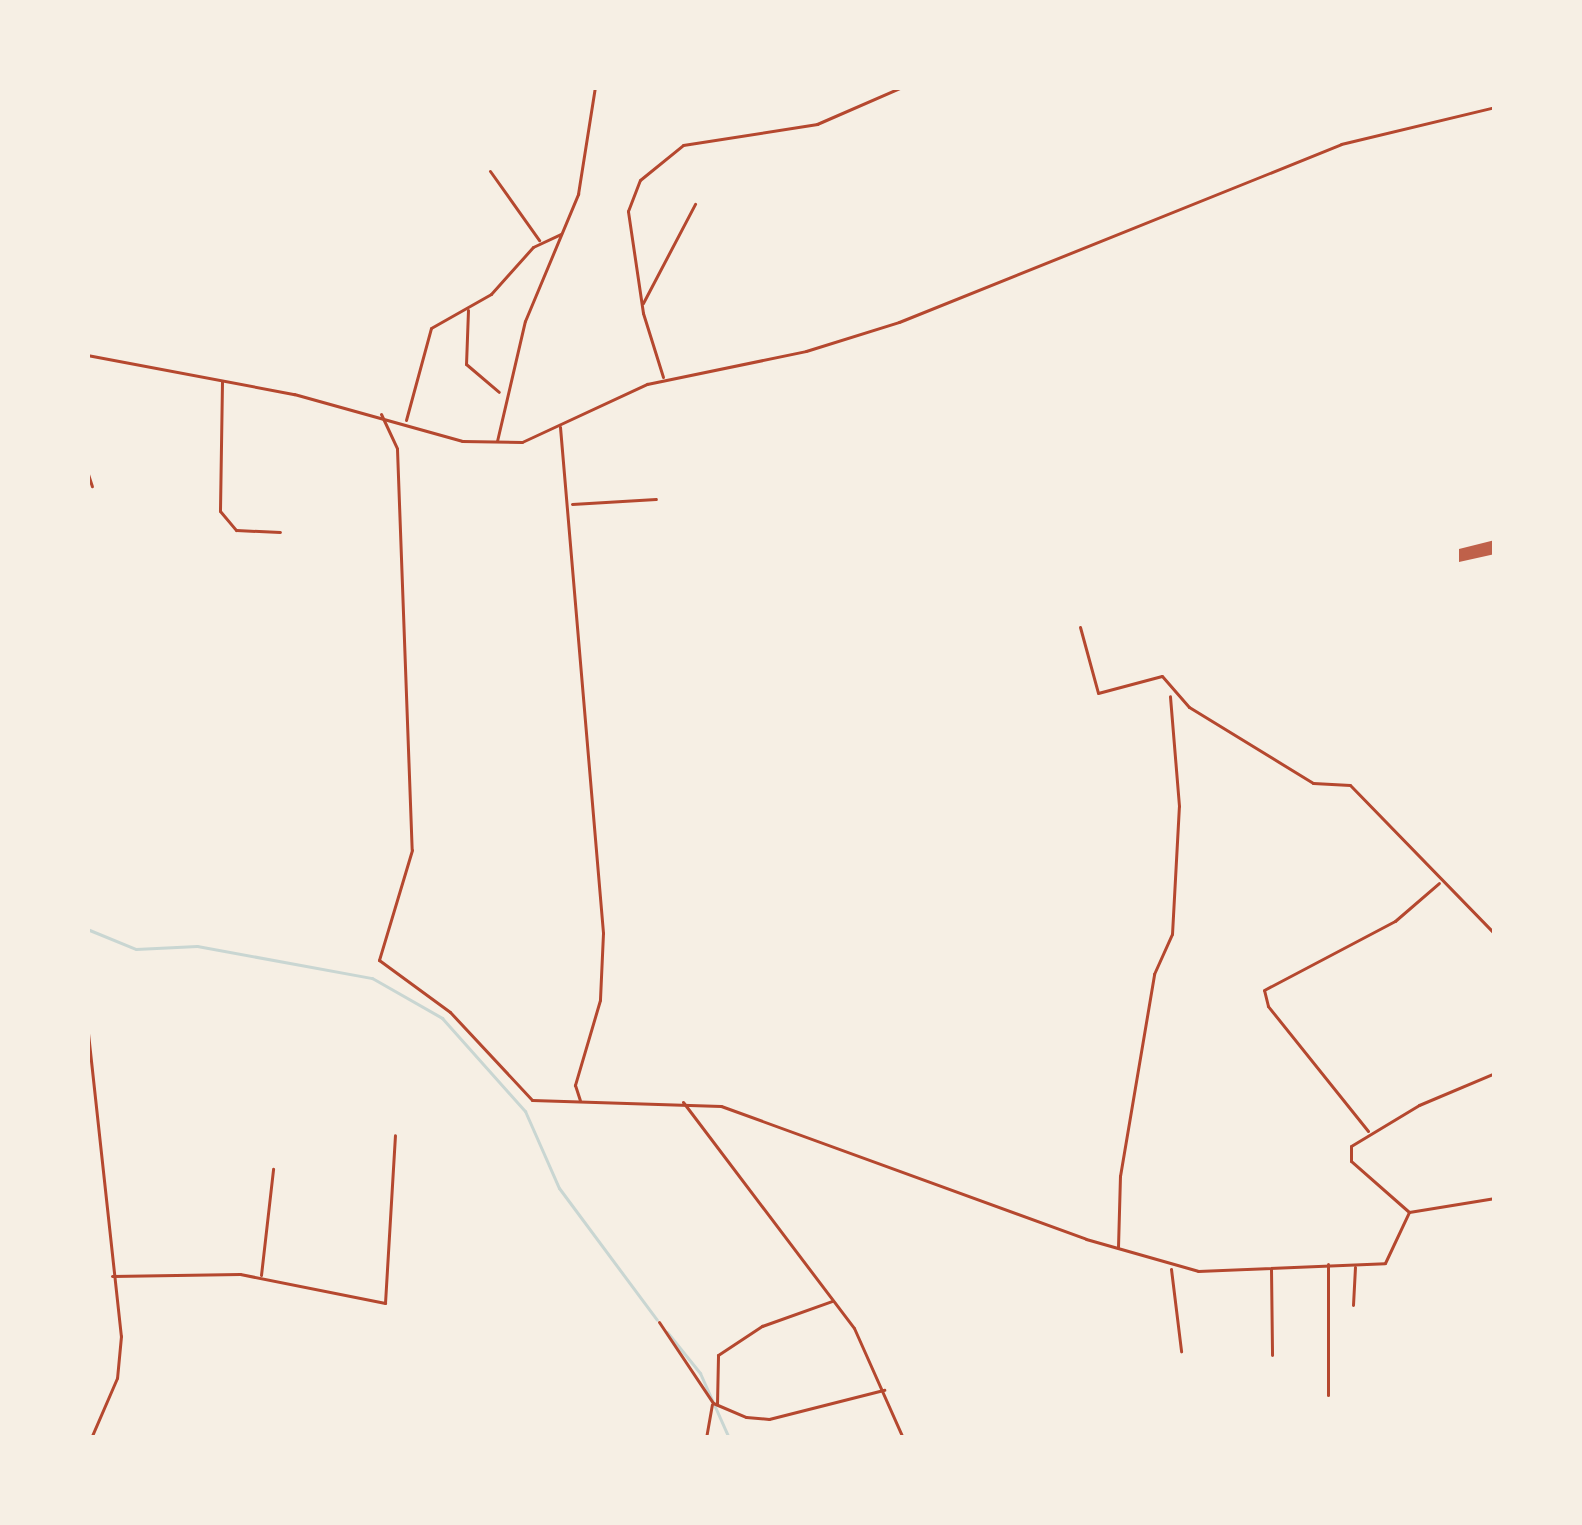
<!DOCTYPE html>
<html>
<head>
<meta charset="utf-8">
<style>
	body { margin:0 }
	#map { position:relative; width:1582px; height:1525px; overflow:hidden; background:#f6efe4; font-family:Jost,sans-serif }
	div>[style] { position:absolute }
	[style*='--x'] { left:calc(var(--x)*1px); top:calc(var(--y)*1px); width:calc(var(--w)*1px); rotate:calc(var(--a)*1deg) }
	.stream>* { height:3px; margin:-1.5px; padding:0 1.5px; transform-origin:1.5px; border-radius:1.5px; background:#c9d6d2 }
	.building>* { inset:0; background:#bf614a }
	.minor>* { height:3px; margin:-1.5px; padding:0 1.5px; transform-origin:1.5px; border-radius:1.5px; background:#b5482f }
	span { translate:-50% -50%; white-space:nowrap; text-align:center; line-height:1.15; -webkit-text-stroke:9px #f6efe4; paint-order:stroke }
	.frame { position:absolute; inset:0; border:90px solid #f6efe4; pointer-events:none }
</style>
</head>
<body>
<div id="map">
	<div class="stream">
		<div style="--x:87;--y:929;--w:53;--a:22.2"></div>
		<div style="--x:136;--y:949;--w:61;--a:-2.8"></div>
		<div style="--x:197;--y:946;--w:178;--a:10.4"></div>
		<div style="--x:372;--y:978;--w:81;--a:29.7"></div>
		<div style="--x:442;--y:1018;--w:125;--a:48.3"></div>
		<div style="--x:525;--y:1111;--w:84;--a:66.2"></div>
		<div style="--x:559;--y:1188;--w:164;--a:53.4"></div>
		<div style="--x:667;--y:1332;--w:53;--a:51.2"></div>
		<div style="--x:700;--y:1373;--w:71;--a:66"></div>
	</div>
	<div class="building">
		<div style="clip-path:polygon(1495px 540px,1495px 554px,1459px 562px,1459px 549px)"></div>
	</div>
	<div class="minor">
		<div style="--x:490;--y:171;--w:85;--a:54.6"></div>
		<div style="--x:643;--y:303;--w:112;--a:-62.3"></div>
		<div style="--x:468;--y:310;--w:54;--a:92.1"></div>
		<div style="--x:466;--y:364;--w:43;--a:40.3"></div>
		<div style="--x:87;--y:355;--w:211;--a:10.7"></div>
		<div style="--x:294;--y:394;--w:174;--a:15.6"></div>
		<div style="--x:462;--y:441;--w:60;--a:1"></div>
		<div style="--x:522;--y:442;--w:138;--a:-24.9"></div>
		<div style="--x:647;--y:384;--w:162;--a:-11.7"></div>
		<div style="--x:806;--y:351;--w:97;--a:-17.3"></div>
		<div style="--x:899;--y:322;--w:476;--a:-21.9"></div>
		<div style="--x:1341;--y:144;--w:158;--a:-13.5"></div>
		<div style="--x:663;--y:377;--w:67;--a:-107.4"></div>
		<div style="--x:643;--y:313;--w:103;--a:-98.4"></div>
		<div style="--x:628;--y:211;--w:33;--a:-69"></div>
		<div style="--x:640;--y:180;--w:55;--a:-39.1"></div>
		<div style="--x:683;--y:145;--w:136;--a:-8.9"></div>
		<div style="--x:817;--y:124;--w:93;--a:-23.5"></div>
		<div style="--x:222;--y:382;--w:129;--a:90.9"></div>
		<div style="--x:220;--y:511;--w:25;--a:50"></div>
		<div style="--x:236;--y:530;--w:44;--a:2.6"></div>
		<div style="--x:381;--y:414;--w:38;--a:65"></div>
		<div style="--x:397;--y:449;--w:401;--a:87.9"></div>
		<div style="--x:412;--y:850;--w:115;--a:106.7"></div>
		<div style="--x:379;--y:960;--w:88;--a:36.2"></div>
		<div style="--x:450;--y:1012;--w:120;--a:47"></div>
		<div style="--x:532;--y:1100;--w:189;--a:1.8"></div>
		<div style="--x:721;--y:1106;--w:388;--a:20"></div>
		<div style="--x:1086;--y:1239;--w:116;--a:15.9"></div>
		<div style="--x:1198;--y:1271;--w:187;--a:-2.4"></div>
		<div style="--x:1385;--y:1263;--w:56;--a:-64.8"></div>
		<div style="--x:1409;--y:1212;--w:87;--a:-9.2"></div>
		<div style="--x:406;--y:420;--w:95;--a:-74.8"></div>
		<div style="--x:431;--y:328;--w:69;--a:-29.5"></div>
		<div style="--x:491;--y:294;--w:63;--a:-48.2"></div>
		<div style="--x:533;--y:247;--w:31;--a:-25"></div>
		<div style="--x:560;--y:427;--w:508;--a:85.14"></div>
		<div style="--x:603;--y:933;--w:67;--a:92.6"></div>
		<div style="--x:600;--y:1000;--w:89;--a:106.4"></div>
		<div style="--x:575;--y:1085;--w:16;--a:72"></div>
		<div style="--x:497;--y:441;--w:123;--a:-76.9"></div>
		<div style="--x:525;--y:321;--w:138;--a:-67.3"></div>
		<div style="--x:578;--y:194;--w:108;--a:-81"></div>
		<div style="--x:87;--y:471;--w:16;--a:72"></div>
		<div style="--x:572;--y:504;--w:84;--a:-3.4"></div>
		<div style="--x:1080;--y:627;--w:68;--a:74.7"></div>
		<div style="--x:1098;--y:693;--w:66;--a:-14.9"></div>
		<div style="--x:1162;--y:676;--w:41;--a:48.9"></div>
		<div style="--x:1189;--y:707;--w:145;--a:31.5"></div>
		<div style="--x:1313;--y:783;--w:37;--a:3"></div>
		<div style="--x:1350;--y:785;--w:208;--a:45.8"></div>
		<div style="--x:87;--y:1024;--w:314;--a:83.8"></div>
		<div style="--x:121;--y:1336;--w:42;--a:95.4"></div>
		<div style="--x:117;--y:1378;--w:65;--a:113.4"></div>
		<div style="--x:683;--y:1102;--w:283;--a:52.9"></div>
		<div style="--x:854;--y:1328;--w:120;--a:66"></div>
		<div style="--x:1368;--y:1131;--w:160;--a:-128.7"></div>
		<div style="--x:1268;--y:1006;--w:16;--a:-104"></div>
		<div style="--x:1264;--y:990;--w:148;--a:-27.8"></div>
		<div style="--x:1395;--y:921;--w:58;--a:-40.8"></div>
		<div style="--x:1409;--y:1212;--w:77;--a:-138.7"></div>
		<div style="--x:1351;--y:1161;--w:15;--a:-90"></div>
		<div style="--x:1351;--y:1146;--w:79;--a:-31.1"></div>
		<div style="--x:1419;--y:1105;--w:82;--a:-22.8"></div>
		<div style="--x:1118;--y:1247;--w:71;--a:-88.4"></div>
		<div style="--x:1120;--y:1176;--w:205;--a:-80.4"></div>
		<div style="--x:1154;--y:974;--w:44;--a:-65.8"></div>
		<div style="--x:1172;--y:934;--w:128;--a:-86.9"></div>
		<div style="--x:1179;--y:806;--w:110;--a:-94.7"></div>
		<div style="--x:1171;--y:1269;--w:83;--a:83"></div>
		<div style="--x:1271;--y:1269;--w:86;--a:89.3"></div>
		<div style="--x:261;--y:1275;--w:107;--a:-83.5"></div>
		<div style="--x:112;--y:1276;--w:128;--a:-0.9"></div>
		<div style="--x:240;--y:1274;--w:148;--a:11.3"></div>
		<div style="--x:385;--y:1303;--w:168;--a:-86.6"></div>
		<div style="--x:1353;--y:1305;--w:38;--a:-87"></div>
		<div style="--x:659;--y:1322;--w:97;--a:56.3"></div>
		<div style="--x:713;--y:1403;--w:36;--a:23"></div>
		<div style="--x:746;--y:1417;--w:23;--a:5"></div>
		<div style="--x:769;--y:1419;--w:119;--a:-14.2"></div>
		<div style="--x:1328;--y:1395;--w:131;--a:-90"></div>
		<div style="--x:717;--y:1404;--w:49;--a:-88.8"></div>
		<div style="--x:718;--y:1355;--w:53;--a:-33.4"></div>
		<div style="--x:762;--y:1326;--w:74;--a:-19.7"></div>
		<div style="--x:706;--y:1438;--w:34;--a:-80"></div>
	</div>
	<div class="frame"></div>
</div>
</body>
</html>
